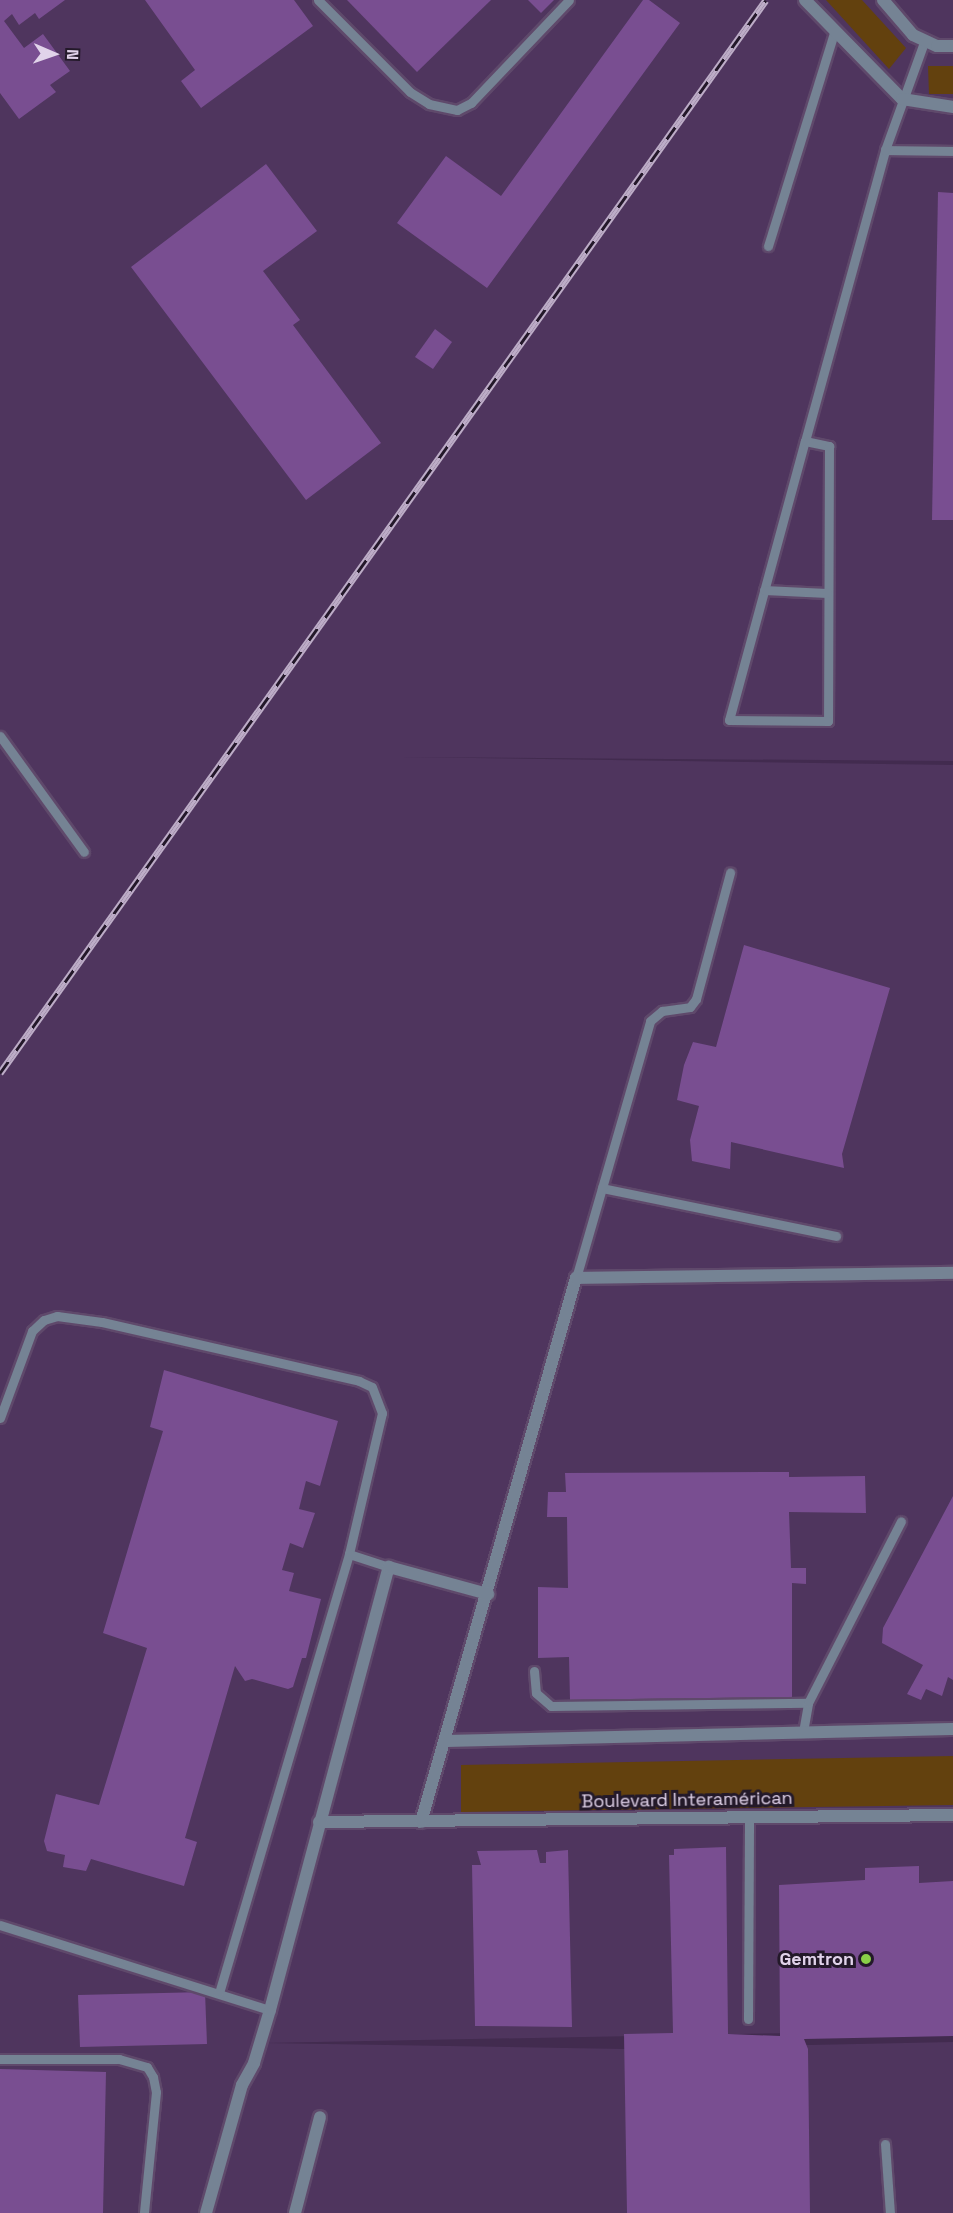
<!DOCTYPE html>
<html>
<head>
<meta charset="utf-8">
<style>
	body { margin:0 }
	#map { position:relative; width:953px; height:2213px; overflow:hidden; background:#422b4f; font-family:"Space Grotesk",sans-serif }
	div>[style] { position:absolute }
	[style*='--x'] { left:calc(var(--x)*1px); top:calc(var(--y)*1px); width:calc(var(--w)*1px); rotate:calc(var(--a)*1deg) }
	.built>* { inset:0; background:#4f355e }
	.green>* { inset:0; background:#63410e }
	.building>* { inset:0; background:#794e91 }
	.roads { filter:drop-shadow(2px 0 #5f496b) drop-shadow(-2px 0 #5f496b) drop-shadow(0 2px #5f496b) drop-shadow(0 -2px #5f496b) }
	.service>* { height:9px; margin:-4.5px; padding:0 4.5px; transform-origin:4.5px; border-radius:4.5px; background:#758394 }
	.minor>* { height:12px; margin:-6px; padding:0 6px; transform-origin:6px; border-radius:6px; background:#758394 }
	.rail>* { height:7px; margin-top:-3.5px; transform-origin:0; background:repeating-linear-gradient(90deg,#231929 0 14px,#bdadc7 0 28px); box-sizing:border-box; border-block:2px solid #bdadc7 }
	.dots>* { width:16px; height:16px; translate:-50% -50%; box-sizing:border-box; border:3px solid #231929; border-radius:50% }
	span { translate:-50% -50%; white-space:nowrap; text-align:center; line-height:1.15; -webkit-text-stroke:6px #231929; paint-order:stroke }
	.street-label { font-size:18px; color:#e1d3ea }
	.poi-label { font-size:18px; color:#e1d3ea; font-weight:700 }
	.right { translate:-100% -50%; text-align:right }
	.north { position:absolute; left:24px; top:24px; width:60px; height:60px; -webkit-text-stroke:4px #231929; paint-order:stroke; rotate:92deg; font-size:16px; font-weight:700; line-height:24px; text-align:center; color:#e1d3ea }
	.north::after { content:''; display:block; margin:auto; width:21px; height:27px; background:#e1d3ea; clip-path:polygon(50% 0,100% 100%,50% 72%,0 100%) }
</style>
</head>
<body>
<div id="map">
	<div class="built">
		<div style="clip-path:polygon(0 0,953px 0,953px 761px,399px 757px,953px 765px,953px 2030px,265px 2043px,624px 2049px,953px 2042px,953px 2213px,0 2213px)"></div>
	</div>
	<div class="green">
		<div style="clip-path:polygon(826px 0,862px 0,906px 48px,889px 69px)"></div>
		<div style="clip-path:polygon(928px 66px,953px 66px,953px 94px,929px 94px)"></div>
		<div style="clip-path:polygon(953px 1756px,953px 1805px,461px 1812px,461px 1765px)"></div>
	</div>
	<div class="building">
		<div style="clip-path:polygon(0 0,65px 0,39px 19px,35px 13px,19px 25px,12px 14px,4px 21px,24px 48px,43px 34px,70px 71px,50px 85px,56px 92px,19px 119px,0 93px)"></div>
		<div style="clip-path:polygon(145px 0,294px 0,313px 26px,201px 108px,181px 81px,195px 70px)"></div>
		<div style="clip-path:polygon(347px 0,491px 0,417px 72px)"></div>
		<div style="clip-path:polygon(528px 0,554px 0,541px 13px)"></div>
		<div style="clip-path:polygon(643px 0,649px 0,680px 23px,487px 288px,397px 223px,446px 156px,501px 196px)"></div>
		<div style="clip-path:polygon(266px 164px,317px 231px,263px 271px,300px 320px,293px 325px,381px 443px,306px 500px,131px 267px)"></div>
		<div style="clip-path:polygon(938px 192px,953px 193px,953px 520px,932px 520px)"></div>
		<div style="clip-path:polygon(435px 329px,452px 342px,433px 369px,415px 357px)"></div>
		<div style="clip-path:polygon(744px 945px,890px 988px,842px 1154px,844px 1168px,731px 1142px,730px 1169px,692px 1161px,690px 1140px,699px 1106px,677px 1100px,684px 1065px,693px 1042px,716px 1047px)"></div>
		<div style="clip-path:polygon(164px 1370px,338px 1421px,320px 1486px,306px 1481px,299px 1509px,315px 1513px,303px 1548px,290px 1543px,282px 1570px,294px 1573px,289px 1591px,321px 1599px,306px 1658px,302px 1658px,293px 1687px,288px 1689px,252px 1679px,245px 1681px,235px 1666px,185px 1838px,197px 1842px,184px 1886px,91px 1859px,86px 1871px,63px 1867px,65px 1855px,47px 1851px,44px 1841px,56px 1794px,99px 1805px,147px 1648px,103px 1633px,163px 1431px,150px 1427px)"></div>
		<div style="clip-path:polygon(789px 1472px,789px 1477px,865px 1476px,866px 1513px,789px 1512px,791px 1568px,806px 1568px,806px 1584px,792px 1583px,792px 1699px,570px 1700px,569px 1657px,538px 1658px,538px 1587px,568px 1588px,567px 1517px,547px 1517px,548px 1492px,566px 1492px,565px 1473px)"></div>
		<div style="clip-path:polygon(953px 1496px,953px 1680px,948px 1677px,942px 1696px,926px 1689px,921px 1700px,907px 1694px,923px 1665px,882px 1643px,883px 1628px)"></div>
		<div style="clip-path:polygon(726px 1847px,728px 2034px,780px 2036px,779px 1885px,865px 1880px,865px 1868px,919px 1866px,919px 1883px,953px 1881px,953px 2036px,804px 2039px,808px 2049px,810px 2213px,627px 2213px,624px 2034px,673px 2033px,669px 1855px,674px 1855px,674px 1849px)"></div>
		<div style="clip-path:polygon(537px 1850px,540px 1863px,546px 1863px,546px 1852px,568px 1850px,572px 2027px,475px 2026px,472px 1865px,481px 1865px,477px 1851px)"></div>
		<div style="clip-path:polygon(205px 1992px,207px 2044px,80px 2047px,78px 1995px)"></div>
		<div style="clip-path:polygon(0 2069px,106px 2072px,103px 2213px,0 2213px)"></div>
	</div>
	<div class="roads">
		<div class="service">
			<div style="--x:318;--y:0;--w:130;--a:45"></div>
			<div style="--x:410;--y:92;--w:22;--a:32"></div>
			<div style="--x:429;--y:104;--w:29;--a:12"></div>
			<div style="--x:457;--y:110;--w:16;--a:-27"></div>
			<div style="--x:471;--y:103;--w:142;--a:-46.4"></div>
			<div style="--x:885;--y:150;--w:68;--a:0.8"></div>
			<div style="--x:768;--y:246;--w:226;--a:-72.8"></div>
			<div style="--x:805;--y:441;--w:25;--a:12"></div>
			<div style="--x:829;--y:446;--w:275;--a:90.2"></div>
			<div style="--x:828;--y:721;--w:99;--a:-179.4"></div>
			<div style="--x:729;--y:720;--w:289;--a:-74.8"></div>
			<div style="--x:805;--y:441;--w:302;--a:-74.6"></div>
			<div style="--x:885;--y:150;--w:115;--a:-70.1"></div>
			<div style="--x:764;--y:590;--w:63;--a:2.7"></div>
			<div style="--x:0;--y:736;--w:143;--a:54.1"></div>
			<div style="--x:602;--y:1188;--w:239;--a:11.6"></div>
			<div style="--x:576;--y:1278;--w:267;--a:-73.9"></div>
			<div style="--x:650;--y:1021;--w:16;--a:-40"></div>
			<div style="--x:662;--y:1011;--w:28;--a:-8"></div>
			<div style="--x:690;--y:1007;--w:10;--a:-53"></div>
			<div style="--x:696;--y:999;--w:131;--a:-74.9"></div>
			<div style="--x:0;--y:1418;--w:93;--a:-69.8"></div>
			<div style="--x:32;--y:1331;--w:16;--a:-43"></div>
			<div style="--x:44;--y:1320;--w:14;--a:-17"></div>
			<div style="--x:57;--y:1316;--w:45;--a:7.6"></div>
			<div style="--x:102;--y:1322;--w:264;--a:12.9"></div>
			<div style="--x:359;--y:1381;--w:14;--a:25"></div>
			<div style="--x:372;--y:1387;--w:28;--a:69"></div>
			<div style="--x:382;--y:1413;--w:145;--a:103.2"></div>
			<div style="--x:349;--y:1554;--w:42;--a:18"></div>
			<div style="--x:534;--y:1671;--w:22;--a:85"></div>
			<div style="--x:536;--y:1693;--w:20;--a:41"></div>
			<div style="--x:551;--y:1706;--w:257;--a:-0.7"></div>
			<div style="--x:803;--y:1732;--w:29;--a:-80"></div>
			<div style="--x:808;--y:1703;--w:204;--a:-62.9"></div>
			<div style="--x:0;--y:1925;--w:283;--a:17.5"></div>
			<div style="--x:219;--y:1993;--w:458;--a:-73.5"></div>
			<div style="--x:748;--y:2019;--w:202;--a:-89.7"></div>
			<div style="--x:0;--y:2059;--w:119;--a:0"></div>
			<div style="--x:119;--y:2059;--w:29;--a:16"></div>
			<div style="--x:147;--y:2067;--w:12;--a:59"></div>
			<div style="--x:153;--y:2077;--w:15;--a:79"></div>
			<div style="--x:156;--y:2092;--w:122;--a:95.7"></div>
			<div style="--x:885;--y:2144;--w:69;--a:85.9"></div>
		</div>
		<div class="minor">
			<div style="--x:805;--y:0;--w:139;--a:45.6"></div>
			<div style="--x:902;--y:99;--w:52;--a:8.9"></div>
			<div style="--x:883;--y:0;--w:46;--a:49.4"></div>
			<div style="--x:913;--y:35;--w:26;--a:25"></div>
			<div style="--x:937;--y:46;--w:16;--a:0"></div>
			<div style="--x:446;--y:1741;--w:507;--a:-1.36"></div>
			<div style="--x:319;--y:1822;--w:634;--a:-0.63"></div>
			<div style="--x:421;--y:1822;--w:566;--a:-74.1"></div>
			<div style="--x:576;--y:1278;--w:377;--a:-0.8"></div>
			<div style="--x:206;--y:2213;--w:133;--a:-74.3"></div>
			<div style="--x:242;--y:2085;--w:25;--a:-61"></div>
			<div style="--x:254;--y:2063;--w:55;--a:-73.2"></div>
			<div style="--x:270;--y:2010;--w:459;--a:-75"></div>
			<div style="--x:389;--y:1567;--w:103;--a:15.3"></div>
			<div style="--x:295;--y:2213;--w:99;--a:-75.4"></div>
		</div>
	</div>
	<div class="rail">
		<div style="--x:0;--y:1073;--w:1318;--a:-54.48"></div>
	</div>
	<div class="dots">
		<div style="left:866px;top:1959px;background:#89cf48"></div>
	</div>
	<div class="street-label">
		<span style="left:687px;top:1800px;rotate:-1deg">Boulevard Interamérican</span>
	</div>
	<div class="poi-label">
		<span class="right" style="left:854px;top:1959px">Gemtron</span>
	</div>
	<div class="north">N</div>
</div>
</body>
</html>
